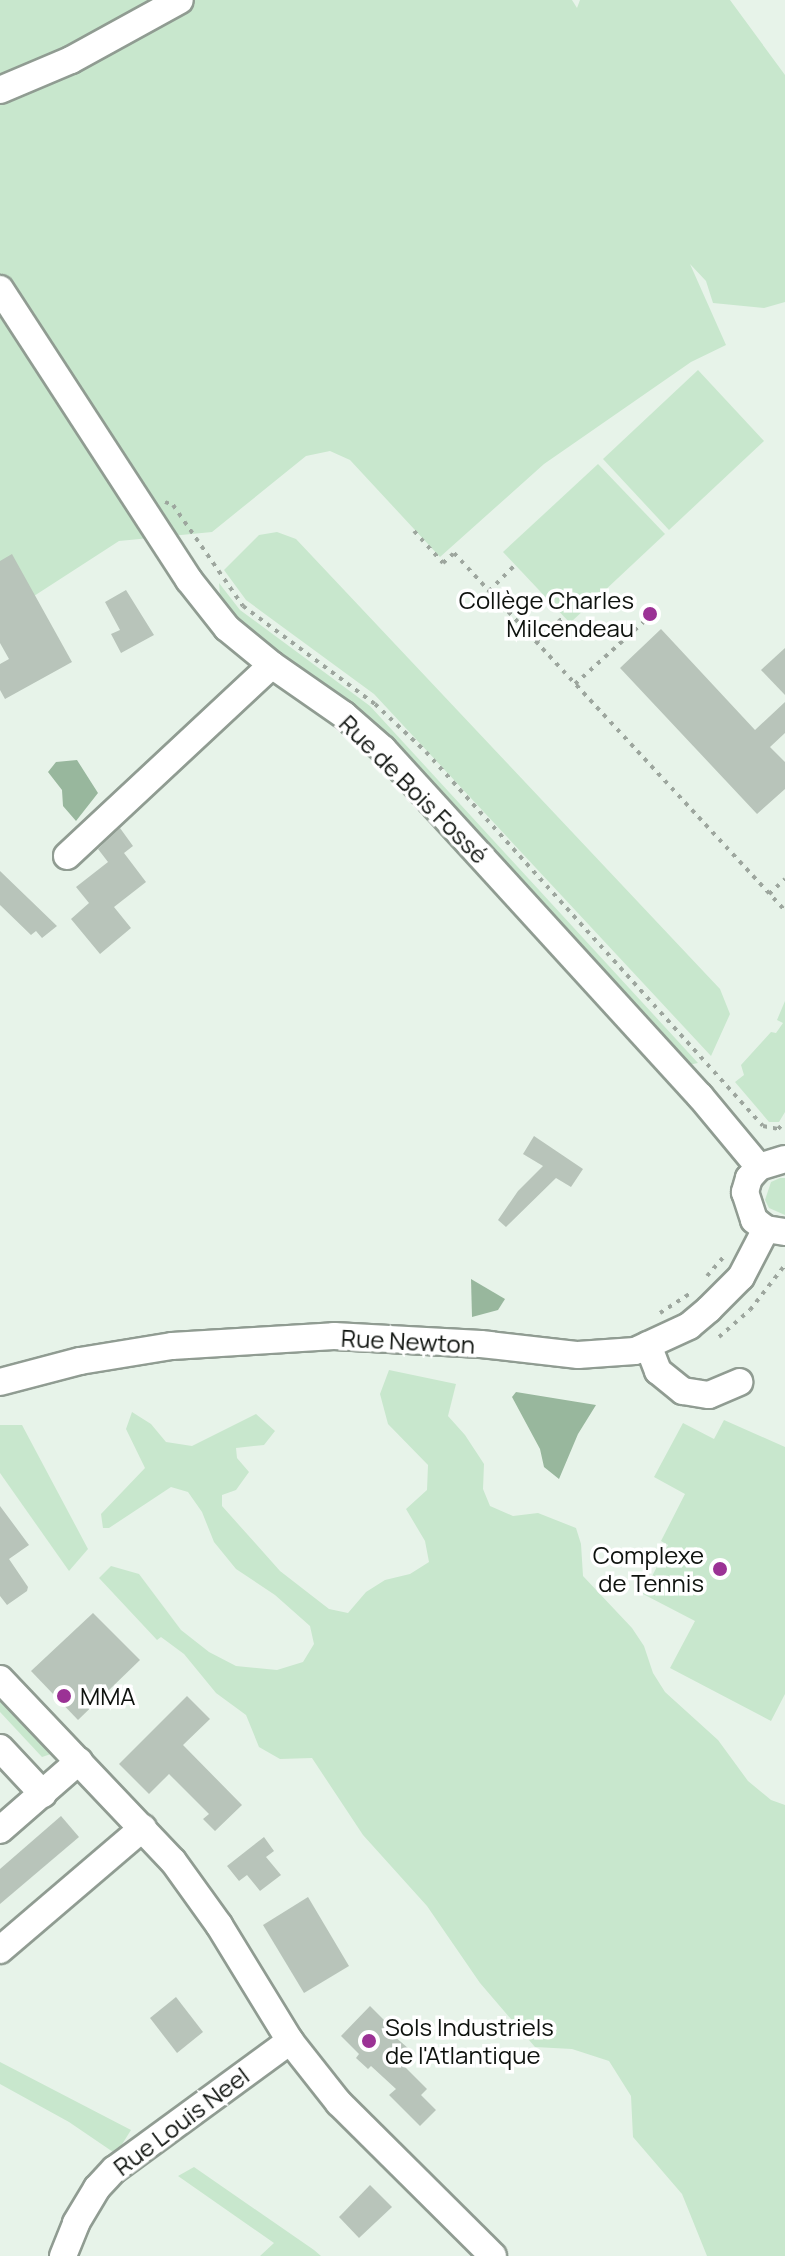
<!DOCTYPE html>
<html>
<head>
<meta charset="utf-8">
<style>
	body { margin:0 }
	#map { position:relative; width:785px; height:2256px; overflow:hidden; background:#e7f3e9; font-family:Manrope,sans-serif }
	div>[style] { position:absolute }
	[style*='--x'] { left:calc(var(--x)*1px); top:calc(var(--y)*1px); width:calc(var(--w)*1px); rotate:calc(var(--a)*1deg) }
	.green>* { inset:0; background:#c8e7cd }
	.water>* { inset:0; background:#98b79d }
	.building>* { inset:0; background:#b8c4ba }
	.path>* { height:4px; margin-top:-2px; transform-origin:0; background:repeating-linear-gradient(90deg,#9da69e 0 4px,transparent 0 10px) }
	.roads { filter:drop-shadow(2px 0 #909c92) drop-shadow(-2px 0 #909c92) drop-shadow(0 2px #909c92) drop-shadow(0 -2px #909c92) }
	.minor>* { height:26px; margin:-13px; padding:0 13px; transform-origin:13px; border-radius:13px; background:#fff }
	.dots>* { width:22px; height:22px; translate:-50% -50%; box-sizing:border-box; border:4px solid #fff; border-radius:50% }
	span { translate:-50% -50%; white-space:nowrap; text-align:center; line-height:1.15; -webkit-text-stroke:7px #fff; paint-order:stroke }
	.poi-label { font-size:24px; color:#0e120e }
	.right { translate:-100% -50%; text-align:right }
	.left { translate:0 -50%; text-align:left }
	.street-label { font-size:24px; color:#0e120e }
</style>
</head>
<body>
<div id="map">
	<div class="green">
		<div style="clip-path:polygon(0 0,572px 0,577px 8px,580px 0,730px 0,785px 75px,785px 302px,764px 308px,713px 303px,706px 281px,690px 264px,726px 345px,691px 362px,544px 464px,440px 557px,350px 460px,330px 451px,306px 456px,212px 532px,119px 541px,0 618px)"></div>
		<div style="clip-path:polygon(698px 370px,764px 441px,669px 530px,603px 459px)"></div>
		<div style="clip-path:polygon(598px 464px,665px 534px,570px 623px,503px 552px)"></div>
		<div style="clip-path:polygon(277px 532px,296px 539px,720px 989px,730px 1014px,711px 1056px,374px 694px,246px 600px,224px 570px,259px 535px)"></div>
		<div style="clip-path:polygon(219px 583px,240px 610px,370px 706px,698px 1063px,688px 1065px,229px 614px,220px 596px)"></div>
		<div style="clip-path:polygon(785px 1001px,785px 1112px,779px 1122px,769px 1122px,735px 1082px,744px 1075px,741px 1065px,771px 1032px,776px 1033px,783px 1023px,777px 1020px)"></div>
		<div style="clip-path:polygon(780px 1178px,785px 1178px,785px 1215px,769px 1208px,765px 1200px,771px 1182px)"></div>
		<div style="clip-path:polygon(389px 1370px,456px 1384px,448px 1416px,465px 1435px,484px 1464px,483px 1489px,490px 1506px,513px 1516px,538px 1513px,576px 1528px,581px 1544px,583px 1576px,632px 1628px,644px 1646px,653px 1673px,665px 1692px,718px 1740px,748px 1781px,771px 1800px,785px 1805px,785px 2256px,707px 2256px,682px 2194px,633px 2137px,631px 2096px,609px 2061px,572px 2049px,535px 2047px,480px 1983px,427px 1906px,363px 1835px,312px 1758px,280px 1759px,259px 1747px,246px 1715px,216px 1693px,184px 1654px,161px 1637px,157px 1640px,99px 1578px,111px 1566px,139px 1574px,181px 1630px,209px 1652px,236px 1666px,277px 1670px,303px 1662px,314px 1644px,310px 1626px,275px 1595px,236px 1569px,214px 1542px,202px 1512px,188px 1492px,171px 1487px,109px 1528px,103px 1528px,101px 1514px,145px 1468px,126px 1429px,132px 1412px,151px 1424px,166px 1442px,192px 1446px,256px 1414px,275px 1431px,264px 1445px,236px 1448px,237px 1458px,249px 1472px,236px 1490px,222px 1495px,222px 1506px,280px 1571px,329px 1609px,348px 1613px,366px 1592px,385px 1580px,410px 1574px,429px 1562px,425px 1541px,406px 1509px,427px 1490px,428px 1465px,388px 1424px,380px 1394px)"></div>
		<div style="clip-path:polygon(724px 1420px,785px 1447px,785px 1694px,771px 1721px,670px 1668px,695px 1621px,643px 1594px,668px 1545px,661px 1541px,685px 1494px,654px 1477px,683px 1423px,714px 1439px)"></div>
		<div style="clip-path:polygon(0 1425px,22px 1425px,88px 1549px,69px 1571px,0 1473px)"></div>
		<div style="clip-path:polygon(0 1701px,3px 1704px,51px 1754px,42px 1757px,0 1712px)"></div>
		<div style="clip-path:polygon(0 2062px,131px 2130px,116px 2154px,69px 2122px,0 2084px)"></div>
		<div style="clip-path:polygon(194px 2167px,314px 2250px,321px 2256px,260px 2256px,274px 2243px,178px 2176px)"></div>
	</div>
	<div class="water">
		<div style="clip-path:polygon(77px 760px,98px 793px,76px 821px,63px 806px,62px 790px,48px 772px,56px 762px)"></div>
		<div style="clip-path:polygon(471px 1279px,505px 1299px,498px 1310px,472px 1317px)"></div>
		<div style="clip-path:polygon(516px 1392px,596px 1405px,578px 1434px,559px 1479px,544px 1467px,540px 1449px,512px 1397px)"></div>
	</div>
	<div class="building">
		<div style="clip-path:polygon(12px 554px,72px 662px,5px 699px,0 690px,0 664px,9px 659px,0 643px,0 561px)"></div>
		<div style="clip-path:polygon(126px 590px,154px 635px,121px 653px,111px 634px,120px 630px,105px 602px)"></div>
		<div style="clip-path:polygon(661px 629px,755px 730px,785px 702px,785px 733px,770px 747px,785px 762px,785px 789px,757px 814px,620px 668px)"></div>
		<div style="clip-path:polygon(785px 648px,785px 695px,761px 670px)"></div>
		<div style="clip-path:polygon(120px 828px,133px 846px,124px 853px,146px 882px,114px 907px,131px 928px,100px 954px,71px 919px,89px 903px,76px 887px,108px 862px,98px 849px)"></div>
		<div style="clip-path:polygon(0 871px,57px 926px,42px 938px,36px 931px,31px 935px,0 905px)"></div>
		<div style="clip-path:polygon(534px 1136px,583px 1169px,571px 1187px,556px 1178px,506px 1227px,498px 1220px,518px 1191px,543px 1166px,523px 1154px)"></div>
		<div style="clip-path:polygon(0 1506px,29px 1545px,9px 1559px,28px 1587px,27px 1591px,7px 1605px,0 1596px)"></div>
		<div style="clip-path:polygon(93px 1613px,140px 1660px,78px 1720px,31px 1671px)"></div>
		<div style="clip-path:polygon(187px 1696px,210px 1719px,183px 1745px,242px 1805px,215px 1831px,203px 1819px,209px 1814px,169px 1774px,149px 1794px,119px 1764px)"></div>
		<div style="clip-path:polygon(61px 1816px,79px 1837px,0 1904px,0 1869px)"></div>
		<div style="clip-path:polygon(264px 1837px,274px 1851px,266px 1857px,281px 1875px,260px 1891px,247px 1875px,239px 1881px,227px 1866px)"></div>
		<div style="clip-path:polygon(308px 1897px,349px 1966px,304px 1993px,263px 1925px)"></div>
		<div style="clip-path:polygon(176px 1997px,203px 2032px,177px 2053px,150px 2018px)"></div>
		<div style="clip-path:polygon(370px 2006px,389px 2025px,385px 2028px,409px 2049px,398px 2060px,427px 2089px,421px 2095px,436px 2110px,420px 2126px,389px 2095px,396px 2089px,371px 2066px,368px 2069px,356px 2058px,359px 2054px,341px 2036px)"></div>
		<div style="clip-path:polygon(370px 2185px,392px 2207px,359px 2238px,339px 2217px)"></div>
	</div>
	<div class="path">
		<div style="--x:165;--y:502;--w:9;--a:21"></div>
		<div style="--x:173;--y:505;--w:123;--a:55.3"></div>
		<div style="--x:243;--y:606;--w:164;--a:36.6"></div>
		<div style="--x:375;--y:704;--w:70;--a:43.3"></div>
		<div style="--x:426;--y:752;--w:503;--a:47.98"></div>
		<div style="--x:763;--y:1126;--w:15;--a:11"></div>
		<div style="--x:778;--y:1129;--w:10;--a:-45"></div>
		<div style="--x:414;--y:531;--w:43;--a:47.8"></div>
		<div style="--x:443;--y:563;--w:15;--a:-42"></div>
		<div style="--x:454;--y:553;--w:487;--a:47.2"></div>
		<div style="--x:489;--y:591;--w:37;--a:-45"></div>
		<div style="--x:536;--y:642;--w:38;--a:-42"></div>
		<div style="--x:575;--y:684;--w:98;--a:-42.1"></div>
		<div style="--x:769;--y:894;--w:22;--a:-43"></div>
		<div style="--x:707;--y:1276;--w:28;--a:-49"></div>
		<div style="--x:660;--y:1313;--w:35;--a:-33"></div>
		<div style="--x:719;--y:1337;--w:41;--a:-41.1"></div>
		<div style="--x:750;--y:1310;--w:57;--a:-52.1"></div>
	</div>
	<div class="roads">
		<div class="minor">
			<div style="--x:0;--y:90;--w:77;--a:-22.9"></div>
			<div style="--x:71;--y:60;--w:124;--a:-28.8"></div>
			<div style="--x:0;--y:289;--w:347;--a:57"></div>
			<div style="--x:189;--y:580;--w:61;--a:51.6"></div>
			<div style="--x:227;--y:628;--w:58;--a:39.4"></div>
			<div style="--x:272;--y:665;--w:88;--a:34.8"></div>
			<div style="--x:344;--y:715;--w:52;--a:41.1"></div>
			<div style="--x:383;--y:749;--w:470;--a:47.6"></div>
			<div style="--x:700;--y:1096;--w:92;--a:50.3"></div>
			<div style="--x:67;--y:856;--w:280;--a:-43"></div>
			<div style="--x:785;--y:1159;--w:27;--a:163"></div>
			<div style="--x:759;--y:1167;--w:15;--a:132"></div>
			<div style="--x:749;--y:1178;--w:15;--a:106"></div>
			<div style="--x:745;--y:1192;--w:29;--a:72"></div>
			<div style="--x:754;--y:1220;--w:15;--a:37"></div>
			<div style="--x:766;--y:1229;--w:19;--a:9"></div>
			<div style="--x:648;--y:1345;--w:28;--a:69"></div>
			<div style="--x:658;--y:1371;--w:32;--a:39"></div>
			<div style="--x:683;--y:1391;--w:26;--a:9"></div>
			<div style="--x:709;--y:1395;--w:33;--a:-23"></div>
			<div style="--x:0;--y:1382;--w:83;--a:-14.7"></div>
			<div style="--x:80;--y:1361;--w:93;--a:-9.3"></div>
			<div style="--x:172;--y:1346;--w:162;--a:-3.5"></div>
			<div style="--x:334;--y:1336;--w:147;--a:3.1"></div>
			<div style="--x:481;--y:1344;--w:98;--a:6.5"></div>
			<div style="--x:578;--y:1355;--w:57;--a:-4"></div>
			<div style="--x:635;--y:1351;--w:60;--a:-24.8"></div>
			<div style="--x:689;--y:1326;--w:26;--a:-40"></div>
			<div style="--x:709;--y:1309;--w:45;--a:-45"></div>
			<div style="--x:741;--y:1277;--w:54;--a:-62.5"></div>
			<div style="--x:0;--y:1679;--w:251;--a:46.5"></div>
			<div style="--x:173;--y:1861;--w:79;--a:54.3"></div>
			<div style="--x:219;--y:1925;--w:136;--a:58.5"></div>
			<div style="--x:290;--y:2041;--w:79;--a:51.7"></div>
			<div style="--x:339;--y:2103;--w:217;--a:44.8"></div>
			<div style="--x:0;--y:1748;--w:63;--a:46.9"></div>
			<div style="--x:0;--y:1830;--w:105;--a:-41.1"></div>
			<div style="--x:0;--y:1950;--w:188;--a:-40.5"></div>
			<div style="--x:63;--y:2256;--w:35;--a:-68"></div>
			<div style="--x:76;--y:2223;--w:41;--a:-59"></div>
			<div style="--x:97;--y:2188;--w:26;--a:-47"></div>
			<div style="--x:115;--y:2169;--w:217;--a:-36.2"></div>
		</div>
	</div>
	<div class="dots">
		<div style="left:650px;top:614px;background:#9b3295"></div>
		<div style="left:720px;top:1569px;background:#9b3295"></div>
		<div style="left:64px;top:1696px;background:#9b3295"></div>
		<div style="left:369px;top:2041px;background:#9b3295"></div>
	</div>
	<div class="poi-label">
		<span class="right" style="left:634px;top:614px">Collège Charles<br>Milcendeau</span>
		<span class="right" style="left:704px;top:1569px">Complexe<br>de Tennis</span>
		<span class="left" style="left:80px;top:1696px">MMA</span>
		<span class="left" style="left:385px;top:2041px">Sols Industriels<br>de l'Atlantique</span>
	</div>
	<div class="street-label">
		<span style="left:414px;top:789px;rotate:45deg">Rue de Bois Fossé</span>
		<span style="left:408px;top:1341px;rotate:3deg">Rue Newton</span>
		<span style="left:181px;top:2121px;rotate:-37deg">Rue Louis Neel</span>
	</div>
</div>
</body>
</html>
